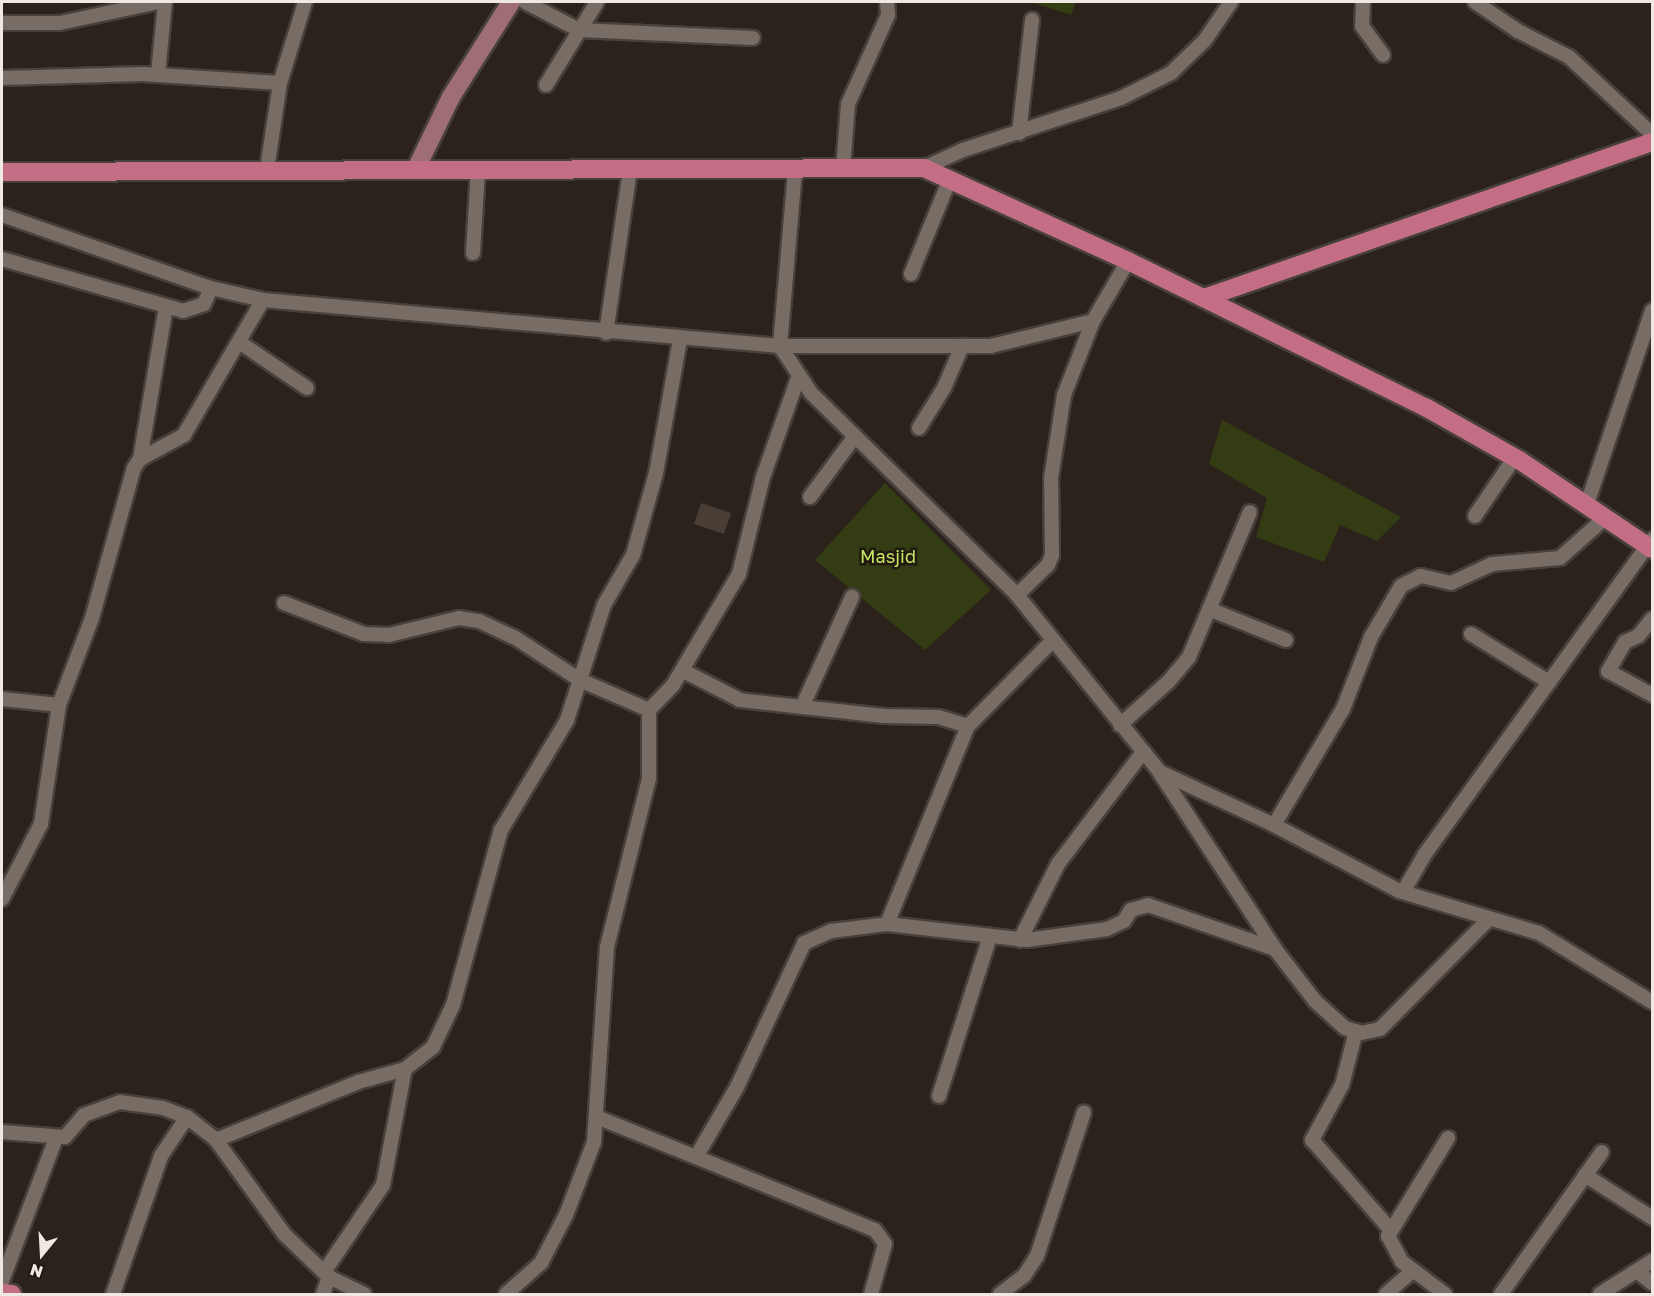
<!DOCTYPE html>
<html>
<head>
<meta charset="utf-8">
<style>
	body { margin:0 }
	#map { position:relative; width:1654px; height:1296px; overflow:hidden; background:#2b221b; font-family:"Golos Text",sans-serif }
	div>[style] { position:absolute }
	[style*='--x'] { left:calc(var(--x)*1px); top:calc(var(--y)*1px); width:calc(var(--w)*1px); rotate:calc(var(--a)*1deg) }
	.green>* { inset:0; background:#333c13 }
	.building>* { inset:0; background:#483e36 }
	.roads { filter:drop-shadow(2px 0 #48403a) drop-shadow(-2px 0 #48403a) drop-shadow(0 2px #48403a) drop-shadow(0 -2px #48403a) }
	.street>* { height:14px; margin:-7px; padding:0 7px; transform-origin:7px; border-radius:7px; background:#786d64 }
	.secondary>* { height:18px; margin:-9px; padding:0 9px; transform-origin:9px; border-radius:9px; background:#9e6d75 }
	.primary>* { height:18px; margin:-9px; padding:0 9px; transform-origin:9px; border-radius:9px; background:#c46e86 }
	span { translate:-50% -50%; white-space:nowrap; text-align:center; line-height:1.15; -webkit-text-stroke:5px #211911; paint-order:stroke }
	.park-label { font-size:18px; color:#c4e462 }
	.frame { position:absolute; inset:0; border:3px solid #efe8e3; pointer-events:none }
	.north { position:absolute; left:12px; top:1224px; width:60px; height:60px; -webkit-text-stroke:4px #211911; paint-order:stroke; rotate:198deg; font-size:16px; font-weight:700; line-height:24px; text-align:center; color:#efe8e3 }
	.north::after { content:''; display:block; margin:auto; width:21px; height:27px; background:#efe8e3; clip-path:polygon(50% 0,100% 100%,50% 72%,0 100%) }
</style>
</head>
<body>
<div id="map">
	<div class="green">
		<div style="clip-path:polygon(1031px 2px,1076px 2px,1071px 15px)"></div>
		<div style="clip-path:polygon(1222px 420px,1401px 517px,1377px 541px,1340px 525px,1324px 562px,1256px 537px,1267px 498px,1209px 464px)"></div>
		<div style="clip-path:polygon(885px 483px,991px 590px,925px 650px,815px 560px)"></div>
	</div>
	<div class="building">
		<div style="clip-path:polygon(701px 503px,731px 513px,724px 534px,694px 524px)"></div>
	</div>
	<div class="roads">
		<div class="street">
			<div style="--x:525;--y:2;--w:61;--a:27.4"></div>
			<div style="--x:579;--y:30;--w:174;--a:2.6"></div>
			<div style="--x:1363;--y:2;--w:24;--a:92"></div>
			<div style="--x:1362;--y:26;--w:36;--a:54"></div>
			<div style="--x:1475;--y:2;--w:52;--a:34"></div>
			<div style="--x:1518;--y:31;--w:57;--a:27"></div>
			<div style="--x:1569;--y:57;--w:113;--a:42.9"></div>
			<div style="--x:2;--y:23;--w:58;--a:0"></div>
			<div style="--x:60;--y:23;--w:100;--a:-12.1"></div>
			<div style="--x:158;--y:74;--w:72;--a:-84.4"></div>
			<div style="--x:2;--y:78;--w:141;--a:-1.6"></div>
			<div style="--x:143;--y:74;--w:137;--a:3.8"></div>
			<div style="--x:546;--y:85;--w:97;--a:-58.4"></div>
			<div style="--x:1019;--y:133;--w:114;--a:-83.4"></div>
			<div style="--x:924;--y:168;--w:43;--a:-24.8"></div>
			<div style="--x:963;--y:150;--w:166;--a:-18.2"></div>
			<div style="--x:1121;--y:98;--w:56;--a:-26.6"></div>
			<div style="--x:1171;--y:73;--w:47;--a:-44.1"></div>
			<div style="--x:1205;--y:40;--w:46;--a:-55.6"></div>
			<div style="--x:267;--y:169;--w:87;--a:-81.4"></div>
			<div style="--x:280;--y:83;--w:85;--a:-72.8"></div>
			<div style="--x:843;--y:169;--w:65;--a:-85.6"></div>
			<div style="--x:848;--y:104;--w:98;--a:-65.8"></div>
			<div style="--x:888;--y:15;--w:13;--a:-94"></div>
			<div style="--x:795;--y:171;--w:176;--a:94.9"></div>
			<div style="--x:780;--y:346;--w:211;--a:0"></div>
			<div style="--x:991;--y:346;--w:105;--a:-13.8"></div>
			<div style="--x:2;--y:215;--w:221;--a:19.3"></div>
			<div style="--x:211;--y:288;--w:53;--a:13"></div>
			<div style="--x:263;--y:300;--w:519;--a:5.08"></div>
			<div style="--x:780;--y:346;--w:56;--a:56.6"></div>
			<div style="--x:811;--y:393;--w:289;--a:44.4"></div>
			<div style="--x:1017;--y:595;--w:228;--a:51.1"></div>
			<div style="--x:1160;--y:772;--w:126;--a:24.9"></div>
			<div style="--x:1274;--y:825;--w:141;--a:27.8"></div>
			<div style="--x:1399;--y:891;--w:146;--a:16.7"></div>
			<div style="--x:1539;--y:933;--w:132;--a:31.4"></div>
			<div style="--x:473;--y:253;--w:84;--a:-86.6"></div>
			<div style="--x:2;--y:259;--w:188;--a:16"></div>
			<div style="--x:183;--y:311;--w:22;--a:-18"></div>
			<div style="--x:204;--y:304;--w:17;--a:-66"></div>
			<div style="--x:911;--y:274;--w:103;--a:-67.7"></div>
			<div style="--x:606;--y:333;--w:165;--a:-81.6"></div>
			<div style="--x:239;--y:342;--w:82;--a:34.1"></div>
			<div style="--x:919;--y:428;--w:47;--a:-58"></div>
			<div style="--x:944;--y:388;--w:46;--a:-66.8"></div>
			<div style="--x:140;--y:459;--w:154;--a:-80.3"></div>
			<div style="--x:810;--y:497;--w:76;--a:-53.6"></div>
			<div style="--x:1587;--y:504;--w:204;--a:-71.4"></div>
			<div style="--x:1475;--y:516;--w:71;--a:-55.9"></div>
			<div style="--x:1017;--y:595;--w:43;--a:-44.1"></div>
			<div style="--x:1048;--y:565;--w:11;--a:-68"></div>
			<div style="--x:1052;--y:555;--w:77;--a:-90.7"></div>
			<div style="--x:1051;--y:478;--w:84;--a:-81.1"></div>
			<div style="--x:1064;--y:395;--w:79;--a:-68.6"></div>
			<div style="--x:1093;--y:321;--w:69;--a:-59.7"></div>
			<div style="--x:284;--y:603;--w:86;--a:21.2"></div>
			<div style="--x:364;--y:634;--w:25;--a:2"></div>
			<div style="--x:389;--y:635;--w:72;--a:-13.7"></div>
			<div style="--x:459;--y:618;--w:20;--a:9"></div>
			<div style="--x:479;--y:621;--w:38;--a:25"></div>
			<div style="--x:514;--y:637;--w:79;--a:33.1"></div>
			<div style="--x:580;--y:680;--w:75;--a:23.5"></div>
			<div style="--x:649;--y:710;--w:35;--a:-46"></div>
			<div style="--x:673;--y:685;--w:129;--a:-59.3"></div>
			<div style="--x:739;--y:574;--w:100;--a:-76.1"></div>
			<div style="--x:763;--y:477;--w:105;--a:-70.5"></div>
			<div style="--x:1209;--y:609;--w:83;--a:21.9"></div>
			<div style="--x:1652;--y:619;--w:22;--a:129"></div>
			<div style="--x:1638;--y:636;--w:14;--a:155"></div>
			<div style="--x:1625;--y:642;--w:34;--a:120"></div>
			<div style="--x:1608;--y:671;--w:50;--a:28.6"></div>
			<div style="--x:1471;--y:634;--w:92;--a:31.6"></div>
			<div style="--x:2;--y:699;--w:57;--a:6"></div>
			<div style="--x:59;--y:705;--w:93;--a:-69.2"></div>
			<div style="--x:92;--y:618;--w:156;--a:-74.4"></div>
			<div style="--x:134;--y:468;--w:11;--a:-56"></div>
			<div style="--x:140;--y:459;--w:50;--a:-28.6"></div>
			<div style="--x:184;--y:435;--w:156;--a:-59.7"></div>
			<div style="--x:803;--y:705;--w:119;--a:-65.6"></div>
			<div style="--x:1120;--y:725;--w:66;--a:-41.9"></div>
			<div style="--x:1169;--y:681;--w:31;--a:-50"></div>
			<div style="--x:1189;--y:657;--w:157;--a:-67.2"></div>
			<div style="--x:968;--y:726;--w:120;--a:-45.3"></div>
			<div style="--x:1160;--y:773;--w:210;--a:56.8"></div>
			<div style="--x:1275;--y:949;--w:66;--a:52.4"></div>
			<div style="--x:1315;--y:1001;--w:40;--a:42"></div>
			<div style="--x:1345;--y:1028;--w:17;--a:17"></div>
			<div style="--x:1361;--y:1033;--w:19;--a:-12"></div>
			<div style="--x:1380;--y:1029;--w:155;--a:-45.3"></div>
			<div style="--x:1274;--y:825;--w:135;--a:-59.3"></div>
			<div style="--x:1343;--y:709;--w:77;--a:-68.7"></div>
			<div style="--x:1371;--y:637;--w:59;--a:-59.5"></div>
			<div style="--x:1401;--y:586;--w:22;--a:-27"></div>
			<div style="--x:1421;--y:576;--w:31;--a:13"></div>
			<div style="--x:1451;--y:583;--w:45;--a:-24.9"></div>
			<div style="--x:1492;--y:564;--w:68;--a:-5"></div>
			<div style="--x:1560;--y:558;--w:62;--a:-41.7"></div>
			<div style="--x:1403;--y:892;--w:44;--a:-59.9"></div>
			<div style="--x:1425;--y:854;--w:388;--a:-54.2"></div>
			<div style="--x:2;--y:899;--w:85;--a:-62.5"></div>
			<div style="--x:41;--y:824;--w:120;--a:-81.4"></div>
			<div style="--x:887;--y:924;--w:141;--a:6.5"></div>
			<div style="--x:1027;--y:940;--w:81;--a:-7.8"></div>
			<div style="--x:1107;--y:929;--w:19;--a:-25"></div>
			<div style="--x:1124;--y:921;--w:13;--a:-58"></div>
			<div style="--x:1131;--y:910;--w:18;--a:-16"></div>
			<div style="--x:1148;--y:905;--w:134;--a:19.1"></div>
			<div style="--x:1020;--y:940;--w:85;--a:-63.4"></div>
			<div style="--x:1058;--y:864;--w:141;--a:-52.8"></div>
			<div style="--x:1356;--y:1031;--w:56;--a:104.5"></div>
			<div style="--x:1342;--y:1085;--w:63;--a:118.6"></div>
			<div style="--x:1312;--y:1140;--w:117;--a:48.8"></div>
			<div style="--x:939;--y:1096;--w:168;--a:-72.3"></div>
			<div style="--x:599;--y:1118;--w:105;--a:21.9"></div>
			<div style="--x:696;--y:1157;--w:81;--a:-59.6"></div>
			<div style="--x:737;--y:1087;--w:159;--a:-65"></div>
			<div style="--x:804;--y:943;--w:30;--a:-24"></div>
			<div style="--x:831;--y:931;--w:56;--a:-7.1"></div>
			<div style="--x:887;--y:924;--w:214;--a:-67.8"></div>
			<div style="--x:968;--y:726;--w:30;--a:-163"></div>
			<div style="--x:939;--y:717;--w:55;--a:-179"></div>
			<div style="--x:884;--y:716;--w:145;--a:-173.7"></div>
			<div style="--x:740;--y:700;--w:65;--a:-152.7"></div>
			<div style="--x:2;--y:1132;--w:63;--a:4.5"></div>
			<div style="--x:65;--y:1137;--w:29;--a:-49"></div>
			<div style="--x:84;--y:1115;--w:38;--a:-20"></div>
			<div style="--x:120;--y:1102;--w:43;--a:7.9"></div>
			<div style="--x:163;--y:1108;--w:26;--a:21"></div>
			<div style="--x:187;--y:1117;--w:37;--a:38"></div>
			<div style="--x:216;--y:1140;--w:116;--a:54.1"></div>
			<div style="--x:284;--y:1234;--w:62;--a:43.7"></div>
			<div style="--x:329;--y:1277;--w:39;--a:26"></div>
			<div style="--x:216;--y:1140;--w:153;--a:-22.2"></div>
			<div style="--x:358;--y:1082;--w:49;--a:-15.5"></div>
			<div style="--x:405;--y:1069;--w:36;--a:-38"></div>
			<div style="--x:433;--y:1047;--w:47;--a:-64.5"></div>
			<div style="--x:453;--y:1005;--w:181;--a:-74.7"></div>
			<div style="--x:501;--y:830;--w:128;--a:-59"></div>
			<div style="--x:567;--y:720;--w:121;--a:-72.2"></div>
			<div style="--x:604;--y:605;--w:58;--a:-59.9"></div>
			<div style="--x:633;--y:555;--w:85;--a:-74.3"></div>
			<div style="--x:656;--y:473;--w:136;--a:-79.8"></div>
			<div style="--x:696;--y:1157;--w:193;--a:22.2"></div>
			<div style="--x:875;--y:1230;--w:17;--a:54"></div>
			<div style="--x:885;--y:1244;--w:52;--a:105.6"></div>
			<div style="--x:1585;--y:1175;--w:80;--a:32.7"></div>
			<div style="--x:1637;--y:1271;--w:19;--a:39"></div>
			<div style="--x:324;--y:1272;--w:105;--a:-55.9"></div>
			<div style="--x:383;--y:1185;--w:118;--a:-79.3"></div>
			<div style="--x:2;--y:1281;--w:153;--a:-69.3"></div>
			<div style="--x:113;--y:1294;--w:146;--a:-70.8"></div>
			<div style="--x:161;--y:1156;--w:47;--a:-56.3"></div>
			<div style="--x:323;--y:1294;--w:18;--a:-71"></div>
			<div style="--x:506;--y:1294;--w:47;--a:-41.5"></div>
			<div style="--x:541;--y:1263;--w:54;--a:-62.5"></div>
			<div style="--x:566;--y:1215;--w:78;--a:-69"></div>
			<div style="--x:594;--y:1142;--w:195;--a:-86.2"></div>
			<div style="--x:607;--y:947;--w:174;--a:-76"></div>
			<div style="--x:649;--y:778;--w:68;--a:-90"></div>
			<div style="--x:1000;--y:1294;--w:30;--a:-37"></div>
			<div style="--x:1024;--y:1276;--w:24;--a:-57"></div>
			<div style="--x:1037;--y:1256;--w:151;--a:-71.9"></div>
			<div style="--x:1386;--y:1294;--w:35;--a:-41"></div>
			<div style="--x:1445;--y:1294;--w:54;--a:-143.3"></div>
			<div style="--x:1402;--y:1262;--w:30;--a:-118"></div>
			<div style="--x:1388;--y:1236;--w:115;--a:-58.5"></div>
			<div style="--x:1501;--y:1294;--w:174;--a:-54.6"></div>
			<div style="--x:1600;--y:1294;--w:62;--a:-32.4"></div>
		</div>
		<div class="secondary">
			<div style="--x:416;--y:169;--w:80;--a:-64.1"></div>
			<div style="--x:451;--y:97;--w:112;--a:-57.7"></div>
		</div>
		<div class="primary">
			<div style="--x:2;--y:172;--w:922;--a:-0.25"></div>
			<div style="--x:924;--y:168;--w:224;--a:24.5"></div>
			<div style="--x:1128;--y:261;--w:333;--a:26.2"></div>
			<div style="--x:1427;--y:408;--w:106;--a:29.5"></div>
			<div style="--x:1519;--y:460;--w:160;--a:33.8"></div>
			<div style="--x:1204;--y:298;--w:474;--a:-19.2"></div>
			<div style="--x:2;--y:1293;--w:10;--a:6"></div>
		</div>
	</div>
	<div class="park-label">
		<span style="left:888px;top:556px">Masjid</span>
	</div>
	<div class="frame"></div>
	<div class="north">N</div>
</div>
</body>
</html>
